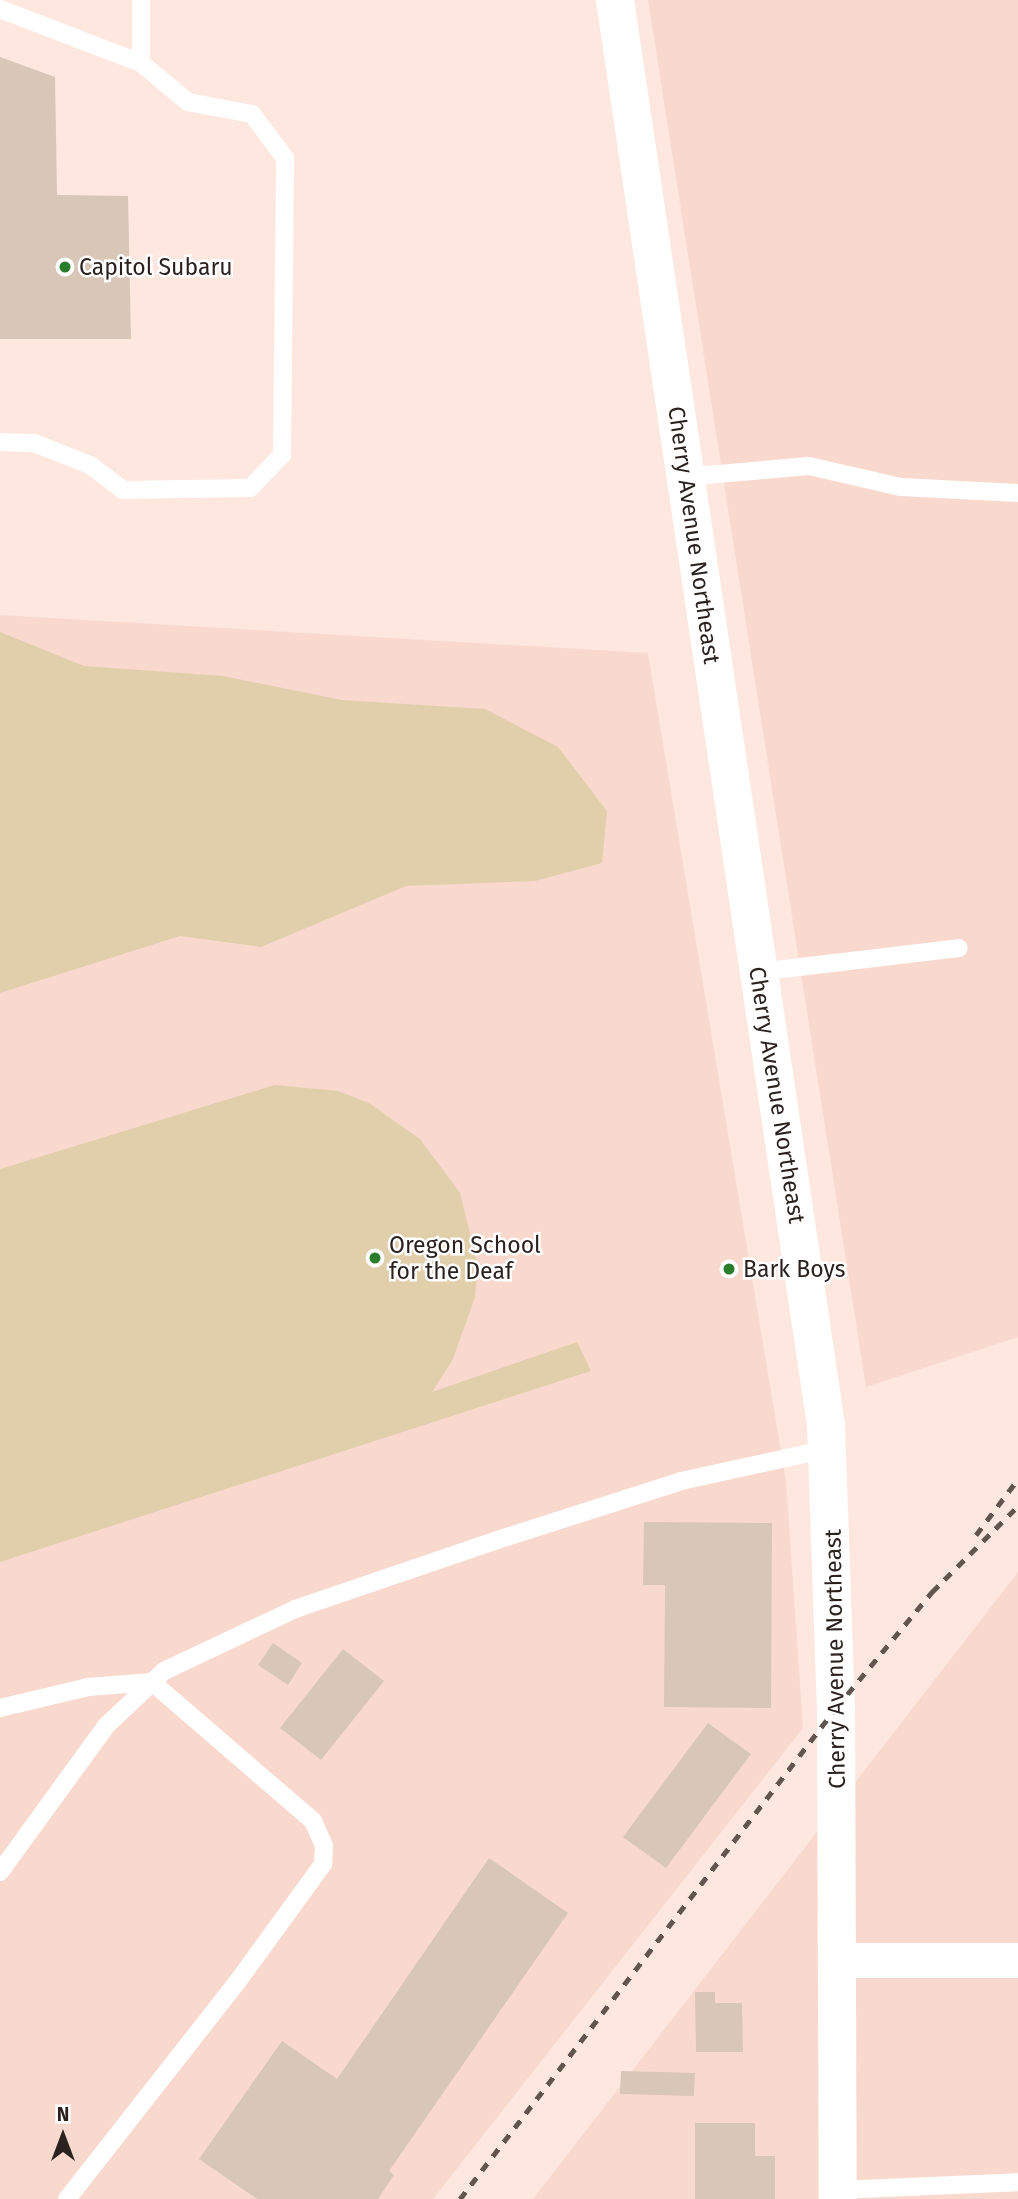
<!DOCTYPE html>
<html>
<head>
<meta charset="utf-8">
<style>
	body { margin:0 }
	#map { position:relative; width:1018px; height:2199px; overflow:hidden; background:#fee7de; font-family:"Fira Sans",sans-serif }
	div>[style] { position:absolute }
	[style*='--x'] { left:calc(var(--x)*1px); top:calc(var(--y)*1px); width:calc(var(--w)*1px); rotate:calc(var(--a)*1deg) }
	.built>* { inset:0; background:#f9d9ce }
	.green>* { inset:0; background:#e1ceab }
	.building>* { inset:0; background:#d8c6b7 }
	.lane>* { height:18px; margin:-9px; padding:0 9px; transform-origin:9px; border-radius:9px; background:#fff }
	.street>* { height:35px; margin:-17.5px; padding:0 17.5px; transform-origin:17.5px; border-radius:17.5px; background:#fff }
	.secondary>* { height:38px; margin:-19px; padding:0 19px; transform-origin:19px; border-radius:19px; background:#fff }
	.rail>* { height:5px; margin-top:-2.5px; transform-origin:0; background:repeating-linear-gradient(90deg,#615550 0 9px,transparent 0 18px) }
	.dots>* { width:19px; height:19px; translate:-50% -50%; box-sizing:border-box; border:4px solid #fff; border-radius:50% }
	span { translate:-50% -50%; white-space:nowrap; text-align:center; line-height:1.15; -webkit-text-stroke:5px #fff; paint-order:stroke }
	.poi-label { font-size:23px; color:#2b221f }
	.left { translate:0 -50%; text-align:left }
	.street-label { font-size:23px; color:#2b221f }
	.north { position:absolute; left:28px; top:2101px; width:70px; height:70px; -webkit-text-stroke:5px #fff; paint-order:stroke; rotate:0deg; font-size:19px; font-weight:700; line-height:28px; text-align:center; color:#2b221f }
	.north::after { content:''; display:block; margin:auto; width:24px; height:32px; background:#2b221f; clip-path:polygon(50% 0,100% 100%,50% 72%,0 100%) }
</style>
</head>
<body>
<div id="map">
	<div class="built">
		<div style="clip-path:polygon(648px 0,1018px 0,1018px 1337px,866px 1387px)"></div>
		<div style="clip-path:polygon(0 615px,648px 653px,786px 1481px,803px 1728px,433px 2199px,0 2199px)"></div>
		<div style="clip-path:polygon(1018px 1572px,1018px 2199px,533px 2199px)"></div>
	</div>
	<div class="green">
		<div style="clip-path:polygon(0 632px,84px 666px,223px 676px,342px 700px,485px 709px,558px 747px,607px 811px,602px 863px,535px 881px,406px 886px,261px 947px,180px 936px,0 993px)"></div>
		<div style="clip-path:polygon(275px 1085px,338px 1091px,369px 1103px,420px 1139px,460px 1193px,478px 1266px,475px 1297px,453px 1359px,432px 1392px,577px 1342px,591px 1371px,0 1562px,0 1169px)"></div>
	</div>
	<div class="building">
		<div style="clip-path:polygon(0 57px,55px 77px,57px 195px,128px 196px,131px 339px,0 339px)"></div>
		<div style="clip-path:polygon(644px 1522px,772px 1523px,771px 1708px,664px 1707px,665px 1585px,643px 1585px)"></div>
		<div style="clip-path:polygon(273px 1643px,302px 1663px,288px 1685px,258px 1665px)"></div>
		<div style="clip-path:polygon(343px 1649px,384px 1681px,321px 1760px,280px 1728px)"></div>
		<div style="clip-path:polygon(708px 1723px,751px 1754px,666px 1868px,623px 1837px)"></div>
		<div style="clip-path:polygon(489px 1858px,568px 1913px,389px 2171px,394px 2175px,378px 2199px,257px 2199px,199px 2159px,282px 2041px,337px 2079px)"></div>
		<div style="clip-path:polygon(695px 1992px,715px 1992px,715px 2003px,742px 2003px,743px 2052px,696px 2052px)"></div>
		<div style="clip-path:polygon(621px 2071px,695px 2073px,694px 2096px,620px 2094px)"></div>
		<div style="clip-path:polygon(695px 2123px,755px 2123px,755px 2156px,775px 2156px,775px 2199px,695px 2199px)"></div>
	</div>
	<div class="lane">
		<div style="--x:0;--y:9;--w:151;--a:21"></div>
		<div style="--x:141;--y:63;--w:63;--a:-90"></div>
		<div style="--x:0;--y:442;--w:34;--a:2"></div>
		<div style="--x:34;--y:443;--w:60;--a:21.4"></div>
		<div style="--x:90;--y:465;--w:41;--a:37.1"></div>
		<div style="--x:123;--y:490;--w:127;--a:-0.9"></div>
		<div style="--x:250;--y:488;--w:46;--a:-45.9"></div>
		<div style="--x:282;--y:455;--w:297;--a:-89.4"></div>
		<div style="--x:285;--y:158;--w:55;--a:-126.9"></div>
		<div style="--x:252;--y:114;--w:65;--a:-169.4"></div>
		<div style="--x:188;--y:102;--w:61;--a:-140.3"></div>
		<div style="--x:685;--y:477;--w:124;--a:-5.1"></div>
		<div style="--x:809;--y:466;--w:94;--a:12.9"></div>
		<div style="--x:901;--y:487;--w:117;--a:2.9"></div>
		<div style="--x:758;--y:972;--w:202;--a:-6.8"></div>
		<div style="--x:0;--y:1708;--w:90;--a:-13.4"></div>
		<div style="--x:88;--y:1687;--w:64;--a:-4.5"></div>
		<div style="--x:152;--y:1682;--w:213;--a:40.8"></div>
		<div style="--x:313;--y:1821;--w:27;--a:66"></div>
		<div style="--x:324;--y:1846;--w:18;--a:93"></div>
		<div style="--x:323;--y:1864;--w:145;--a:126"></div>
		<div style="--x:238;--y:1981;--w:277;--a:128.1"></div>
		<div style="--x:0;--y:1872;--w:180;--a:-54"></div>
		<div style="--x:106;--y:1726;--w:80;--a:-43.5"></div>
		<div style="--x:164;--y:1671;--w:145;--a:-25.3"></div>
		<div style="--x:295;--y:1609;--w:224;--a:-18.8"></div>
		<div style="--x:507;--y:1537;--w:183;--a:-17.8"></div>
		<div style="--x:681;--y:1481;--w:150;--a:-12.3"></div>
		<div style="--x:838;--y:2190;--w:180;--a:-2.5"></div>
	</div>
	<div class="street">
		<div style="--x:839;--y:1960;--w:179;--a:0"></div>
	</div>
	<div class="secondary">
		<div style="--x:615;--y:0;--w:1441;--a:81.58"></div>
		<div style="--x:826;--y:1425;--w:283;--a:88"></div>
		<div style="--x:836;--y:1708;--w:491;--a:89.8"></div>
	</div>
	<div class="rail">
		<div style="--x:976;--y:1535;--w:70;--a:-53.1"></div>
		<div style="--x:460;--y:2199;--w:618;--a:-52.56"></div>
		<div style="--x:836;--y:1708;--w:151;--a:-50.4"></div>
		<div style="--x:932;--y:1592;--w:122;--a:-45"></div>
	</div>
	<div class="dots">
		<div style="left:65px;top:267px;background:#2a7e2b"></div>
		<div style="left:375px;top:1258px;background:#2a7e2b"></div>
		<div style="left:729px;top:1269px;background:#2a7e2b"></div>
	</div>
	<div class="poi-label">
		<span class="left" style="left:79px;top:267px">Capitol Subaru</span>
		<span class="left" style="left:389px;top:1258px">Oregon School<br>for the Deaf</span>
		<span class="left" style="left:743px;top:1269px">Bark Boys</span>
	</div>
	<div class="street-label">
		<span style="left:694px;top:535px;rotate:82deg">Cherry Avenue Northeast</span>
		<span style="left:777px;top:1095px;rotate:81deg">Cherry Avenue Northeast</span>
		<span style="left:835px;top:1659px;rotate:-91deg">Cherry Avenue Northeast</span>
	</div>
	<div class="north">N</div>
</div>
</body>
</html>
